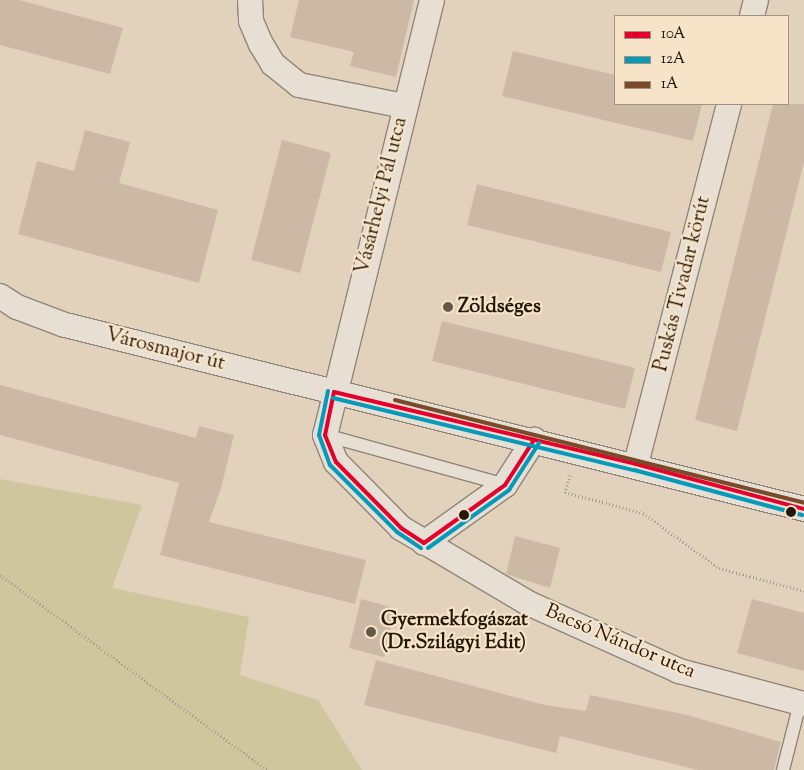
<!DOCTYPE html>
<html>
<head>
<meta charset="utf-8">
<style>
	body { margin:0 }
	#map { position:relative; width:804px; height:770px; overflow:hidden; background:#e2d2bb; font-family:"Sorts Mill Goudy",serif }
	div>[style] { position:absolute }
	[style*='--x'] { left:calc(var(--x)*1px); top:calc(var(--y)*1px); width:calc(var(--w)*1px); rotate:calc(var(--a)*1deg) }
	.green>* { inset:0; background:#cfc69d }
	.building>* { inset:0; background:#cbb9a6 }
	.path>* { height:3px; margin-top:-1.5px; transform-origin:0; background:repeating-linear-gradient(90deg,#a29b90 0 1px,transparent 0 3.5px) }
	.roads { filter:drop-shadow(1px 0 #908577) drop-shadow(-1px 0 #908577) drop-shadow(0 1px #908577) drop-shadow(0 -1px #908577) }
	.service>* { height:12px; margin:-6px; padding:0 6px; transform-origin:6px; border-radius:6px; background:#e7dfd3 }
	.minor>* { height:24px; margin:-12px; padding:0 12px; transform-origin:12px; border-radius:12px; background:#e7dfd3 }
	.bus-1>* { height:4px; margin:-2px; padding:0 2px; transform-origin:2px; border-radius:2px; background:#e4002b }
	.bus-2>* { height:4px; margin:-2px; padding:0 2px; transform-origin:2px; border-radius:2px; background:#049abb }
	.bus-3>* { height:4px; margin:-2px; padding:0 2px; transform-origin:2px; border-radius:2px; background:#7a4b2a }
	.dots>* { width:14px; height:14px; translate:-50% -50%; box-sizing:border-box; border:2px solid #f7e4c8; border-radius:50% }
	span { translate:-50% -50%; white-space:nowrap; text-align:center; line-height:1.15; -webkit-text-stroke:4.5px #f7e4c8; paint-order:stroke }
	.street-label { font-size:20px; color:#24180c }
	.poi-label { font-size:20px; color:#24180c; font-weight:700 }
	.left { translate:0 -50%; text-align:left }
	.legend { position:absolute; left:614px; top:15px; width:175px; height:90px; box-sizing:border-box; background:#f7e4c8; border:1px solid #a3927d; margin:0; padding:6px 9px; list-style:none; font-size:15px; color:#24180c }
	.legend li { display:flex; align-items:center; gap:10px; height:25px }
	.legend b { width:25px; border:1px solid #a3927d }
</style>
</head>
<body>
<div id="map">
	<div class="green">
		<div style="clip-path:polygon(0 479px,142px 505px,112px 588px,249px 617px,240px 675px,318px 700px,362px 770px,0 770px)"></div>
	</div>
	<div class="building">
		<div style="clip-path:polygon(0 0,19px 0,123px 28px,110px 74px,0 45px)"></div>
		<div style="clip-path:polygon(299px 0,414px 0,396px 77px,350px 66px,354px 52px,290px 37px)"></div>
		<div style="clip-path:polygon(513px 51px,615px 75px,615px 104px,702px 104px,693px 141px,502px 96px)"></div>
		<div style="clip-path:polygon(773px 104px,804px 104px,804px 162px,737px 431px,695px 420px)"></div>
		<div style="clip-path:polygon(85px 130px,130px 142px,119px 183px,218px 210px,199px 283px,18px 234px,37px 161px,74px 171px)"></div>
		<div style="clip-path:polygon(282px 140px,331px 153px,300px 273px,251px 260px)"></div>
		<div style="clip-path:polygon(477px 184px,671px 232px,661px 272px,467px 225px)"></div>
		<div style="clip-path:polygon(442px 321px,635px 368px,625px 409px,432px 361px)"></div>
		<div style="clip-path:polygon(0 385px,196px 438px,199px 426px,234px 435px,221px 488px,209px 522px,366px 560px,355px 604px,160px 555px,179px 483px,0 435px)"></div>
		<div style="clip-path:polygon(515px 536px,560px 548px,550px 588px,506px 574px)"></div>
		<div style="clip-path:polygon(361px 599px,395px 608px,384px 657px,349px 648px)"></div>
		<div style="clip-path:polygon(752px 599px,804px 613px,804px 671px,737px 653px)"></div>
		<div style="clip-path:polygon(376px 660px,545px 705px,586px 711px,590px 695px,687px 715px,781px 742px,774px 770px,698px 770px,560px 736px,556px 753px,364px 705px)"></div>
	</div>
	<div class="path">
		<div style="--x:570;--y:475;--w:18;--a:106"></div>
		<div style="--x:565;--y:492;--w:81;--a:15.1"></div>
		<div style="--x:643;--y:513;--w:94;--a:35.9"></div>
		<div style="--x:719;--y:568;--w:88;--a:15.1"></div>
		<div style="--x:0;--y:575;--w:331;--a:36.1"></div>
	</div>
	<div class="roads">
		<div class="service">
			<div style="--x:325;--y:435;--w:187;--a:15.5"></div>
			<div style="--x:783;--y:770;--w:69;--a:-75.8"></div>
		</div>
		<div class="minor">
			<div style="--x:250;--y:0;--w:21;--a:87"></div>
			<div style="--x:251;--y:21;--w:25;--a:67"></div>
			<div style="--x:261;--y:44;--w:23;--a:59"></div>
			<div style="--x:273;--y:64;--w:33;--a:39"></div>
			<div style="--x:299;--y:85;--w:107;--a:11.3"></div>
			<div style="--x:432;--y:0;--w:448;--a:103.8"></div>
			<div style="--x:325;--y:435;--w:29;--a:68"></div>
			<div style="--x:336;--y:462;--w:93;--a:45.4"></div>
			<div style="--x:401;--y:528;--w:147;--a:30.6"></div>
			<div style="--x:528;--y:603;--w:166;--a:24.2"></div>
			<div style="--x:679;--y:671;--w:129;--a:14.8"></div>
			<div style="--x:752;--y:16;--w:16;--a:-76"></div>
			<div style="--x:0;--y:296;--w:20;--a:33"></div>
			<div style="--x:17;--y:307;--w:51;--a:20.6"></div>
			<div style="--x:65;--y:325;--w:762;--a:13.98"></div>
			<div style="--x:636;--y:464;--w:372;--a:-75.5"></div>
			<div style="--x:424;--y:543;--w:100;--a:-35.6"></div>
			<div style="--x:505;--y:485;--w:54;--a:-57.2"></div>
		</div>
	</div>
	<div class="bus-1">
		<div style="--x:334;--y:392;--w:310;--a:13.4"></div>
		<div style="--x:636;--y:464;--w:174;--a:15"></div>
		<div style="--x:334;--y:392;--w:44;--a:101.8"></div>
		<div style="--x:325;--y:435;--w:29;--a:68"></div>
		<div style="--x:336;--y:462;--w:93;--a:45.4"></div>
		<div style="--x:401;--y:528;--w:27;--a:33"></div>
		<div style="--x:424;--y:543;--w:100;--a:-35.6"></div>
		<div style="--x:505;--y:485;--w:54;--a:-57.2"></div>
	</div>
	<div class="bus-2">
		<div style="--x:328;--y:391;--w:45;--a:101.6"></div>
		<div style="--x:319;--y:435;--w:32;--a:70"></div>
		<div style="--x:330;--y:465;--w:95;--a:45"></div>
		<div style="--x:397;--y:532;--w:29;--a:34"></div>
		<div style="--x:333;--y:398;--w:309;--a:13.5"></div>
		<div style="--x:634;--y:470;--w:174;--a:15"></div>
		<div style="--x:428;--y:548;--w:100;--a:-35.6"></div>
		<div style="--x:509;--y:490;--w:56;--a:-57.4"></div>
	</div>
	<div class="bus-3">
		<div style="--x:395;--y:400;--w:422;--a:14.1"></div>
	</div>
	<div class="dots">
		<div style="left:448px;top:307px;background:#665949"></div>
		<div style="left:791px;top:512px;background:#24180c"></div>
		<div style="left:464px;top:515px;background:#24180c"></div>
		<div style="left:371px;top:632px;background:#665949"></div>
	</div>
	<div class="street-label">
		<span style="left:382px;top:196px;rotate:-76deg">Vásárhelyi Pál utca</span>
		<span style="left:683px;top:284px;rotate:-76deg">Puskás Tivadar körút</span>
		<span style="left:165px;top:350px;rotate:14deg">Városmajor út</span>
		<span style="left:620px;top:642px;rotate:23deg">Bacsó Nándor utca</span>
	</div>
	<div class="poi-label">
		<span class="left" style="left:458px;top:307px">Zöldséges</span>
		<span class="left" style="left:381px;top:632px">Gyermekfogászat<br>(Dr.Szilágyi Edit)</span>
	</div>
	<ul class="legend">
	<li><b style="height:6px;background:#e4002b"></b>10A</li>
	<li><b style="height:6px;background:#049abb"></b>12A</li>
	<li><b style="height:6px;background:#7a4b2a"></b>1A</li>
	</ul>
</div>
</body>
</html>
